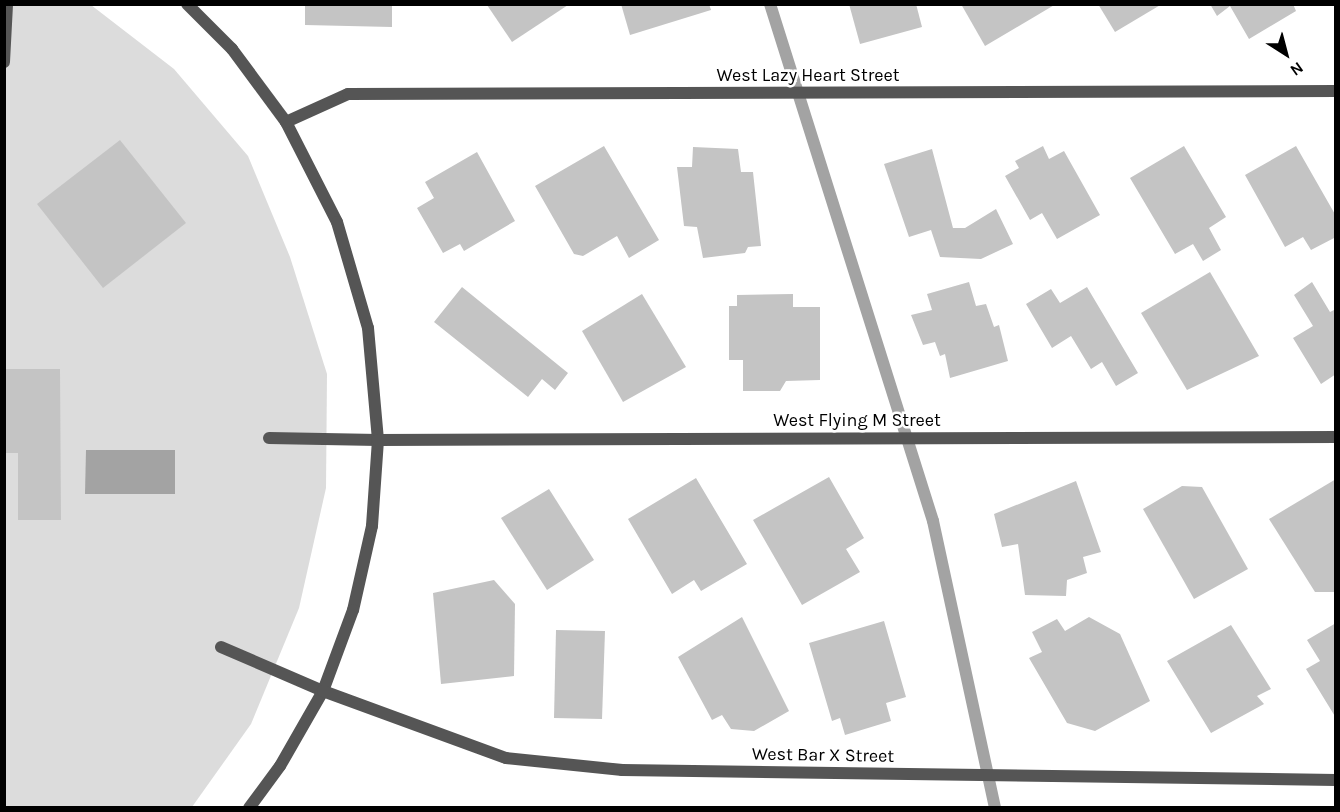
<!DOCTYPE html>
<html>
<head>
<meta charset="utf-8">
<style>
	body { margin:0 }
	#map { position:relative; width:1340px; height:812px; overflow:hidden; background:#fff; font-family:Karla,sans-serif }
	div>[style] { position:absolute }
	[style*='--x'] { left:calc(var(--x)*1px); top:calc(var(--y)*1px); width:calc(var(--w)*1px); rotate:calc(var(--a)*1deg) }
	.green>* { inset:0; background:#dcdcdc }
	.water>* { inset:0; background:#a3a3a3 }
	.stream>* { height:12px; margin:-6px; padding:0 6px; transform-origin:6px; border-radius:6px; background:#a3a3a3 }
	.building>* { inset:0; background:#c4c4c4 }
	.lane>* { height:12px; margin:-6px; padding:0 6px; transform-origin:6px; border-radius:6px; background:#555 }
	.street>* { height:12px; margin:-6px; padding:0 6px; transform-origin:6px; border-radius:6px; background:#555 }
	span { translate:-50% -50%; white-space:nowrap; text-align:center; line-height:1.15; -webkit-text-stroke:5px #fff; paint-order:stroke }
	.street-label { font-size:18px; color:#000 }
	.frame { position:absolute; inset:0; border:6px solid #000; pointer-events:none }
	.north { position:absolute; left:1256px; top:24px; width:60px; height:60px; -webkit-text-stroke:4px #fff; paint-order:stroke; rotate:144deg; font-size:16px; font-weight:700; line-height:24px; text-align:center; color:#000 }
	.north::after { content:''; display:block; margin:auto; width:21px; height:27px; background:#000; clip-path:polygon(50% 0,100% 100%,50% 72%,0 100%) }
</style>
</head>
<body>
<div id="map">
	<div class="green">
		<div style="clip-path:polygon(5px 5px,91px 5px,174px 69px,248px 156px,290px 257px,327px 374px,326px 488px,299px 608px,251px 724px,192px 807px,5px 808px)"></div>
	</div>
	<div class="water">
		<div style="clip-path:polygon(86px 450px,175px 450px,175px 494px,85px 494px)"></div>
	</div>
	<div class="stream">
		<div style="--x:770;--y:4;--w:542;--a:72.5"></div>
		<div style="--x:933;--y:521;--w:294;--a:77.8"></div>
	</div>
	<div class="building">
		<div style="clip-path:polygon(305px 4px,392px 4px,392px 27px,305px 25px)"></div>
		<div style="clip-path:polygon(621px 4px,709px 4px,711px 10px,630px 35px)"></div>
		<div style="clip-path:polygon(849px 4px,916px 4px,922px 27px,860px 44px)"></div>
		<div style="clip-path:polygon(961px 4px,1056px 4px,985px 46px)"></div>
		<div style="clip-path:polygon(1098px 4px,1162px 4px,1115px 32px)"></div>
		<div style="clip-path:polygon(1210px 4px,1293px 4px,1296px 11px,1249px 39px,1230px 6px,1217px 16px)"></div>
		<div style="clip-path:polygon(487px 5px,568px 5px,512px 42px)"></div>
		<div style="clip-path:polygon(120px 140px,186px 223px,103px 288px,37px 204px)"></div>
		<div style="clip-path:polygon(604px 146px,659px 240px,629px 258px,617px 236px,583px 256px,574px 254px,535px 186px)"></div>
		<div style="clip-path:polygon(1043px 146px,1049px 159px,1064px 151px,1100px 215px,1057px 239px,1042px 213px,1030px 220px,1005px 176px,1019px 168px,1015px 161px)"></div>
		<div style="clip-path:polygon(1184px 146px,1226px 217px,1209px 228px,1221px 250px,1203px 261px,1193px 244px,1175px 254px,1130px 178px)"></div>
		<div style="clip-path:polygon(1296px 146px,1336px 216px,1336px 237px,1311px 250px,1303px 237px,1285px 247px,1245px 175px)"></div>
		<div style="clip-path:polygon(693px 147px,738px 149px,741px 172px,753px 172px,761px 246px,748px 247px,745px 253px,703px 258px,697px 227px,684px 226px,677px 167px,692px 167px)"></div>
		<div style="clip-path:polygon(932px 149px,953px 228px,965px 228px,996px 209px,1013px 244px,981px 259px,940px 257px,931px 230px,909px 237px,884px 164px)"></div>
		<div style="clip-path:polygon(477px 152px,515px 221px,464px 251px,460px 244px,443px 253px,417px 208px,434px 198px,425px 182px)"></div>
		<div style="clip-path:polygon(1210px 272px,1259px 356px,1187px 390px,1141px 313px)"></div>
		<div style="clip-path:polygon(969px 282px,976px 306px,986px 304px,994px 327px,999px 325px,1008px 361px,950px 378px,945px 354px,940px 356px,935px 342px,923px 345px,911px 315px,932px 310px,927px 294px)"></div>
		<div style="clip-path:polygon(1312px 282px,1330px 312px,1336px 309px,1336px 374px,1321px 384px,1293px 338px,1313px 326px,1294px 295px)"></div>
		<div style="clip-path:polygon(462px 287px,568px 373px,555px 390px,542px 379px,528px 397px,434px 322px)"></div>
		<div style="clip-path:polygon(1087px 287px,1138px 373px,1116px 386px,1102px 362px,1091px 369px,1071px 336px,1052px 348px,1026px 304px,1051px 289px,1060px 303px)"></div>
		<div style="clip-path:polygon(642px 294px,686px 367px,623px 402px,582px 331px)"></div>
		<div style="clip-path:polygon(793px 294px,793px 307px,820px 307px,820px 380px,786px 381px,780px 391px,743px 391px,743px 360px,729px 360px,729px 306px,737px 306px,737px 295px)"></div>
		<div style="clip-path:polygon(4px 369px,60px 369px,61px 520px,18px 520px,18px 453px,4px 453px)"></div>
		<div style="clip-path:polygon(829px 477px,864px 538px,846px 549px,860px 572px,802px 605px,753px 520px)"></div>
		<div style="clip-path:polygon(696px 478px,747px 564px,701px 591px,694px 580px,672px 594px,628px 519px)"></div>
		<div style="clip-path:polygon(1336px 479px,1336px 592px,1315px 592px,1269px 519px)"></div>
		<div style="clip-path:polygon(1076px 481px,1101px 552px,1083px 557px,1087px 573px,1067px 580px,1066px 596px,1025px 595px,1018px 544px,1002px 547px,994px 514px)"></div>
		<div style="clip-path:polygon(1182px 486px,1202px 487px,1248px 569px,1194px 599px,1143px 509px)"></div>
		<div style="clip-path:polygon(549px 489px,594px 560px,547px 590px,501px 518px)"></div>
		<div style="clip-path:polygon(494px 580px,515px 604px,514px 676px,441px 684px,433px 593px)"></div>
		<div style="clip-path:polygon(742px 617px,789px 711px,754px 731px,731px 729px,722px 715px,712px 720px,678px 657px)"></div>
		<div style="clip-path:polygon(1089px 617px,1120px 634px,1150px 701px,1095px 731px,1067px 723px,1029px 658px,1042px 652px,1032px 632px,1057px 619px,1065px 631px)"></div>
		<div style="clip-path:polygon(884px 621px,906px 697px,886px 703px,891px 721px,845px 735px,840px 718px,832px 721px,809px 643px)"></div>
		<div style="clip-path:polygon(1336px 623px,1336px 718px,1306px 669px,1320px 661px,1307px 640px)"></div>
		<div style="clip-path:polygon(1231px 625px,1271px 689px,1257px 696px,1264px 704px,1211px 733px,1167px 661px)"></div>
		<div style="clip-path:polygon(556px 630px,605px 631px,602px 719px,554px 718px)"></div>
	</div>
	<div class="lane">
		<div style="--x:4;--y:62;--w:58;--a:-87"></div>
		<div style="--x:269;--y:438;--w:109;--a:1.1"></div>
		<div style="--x:221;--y:647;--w:111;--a:23.3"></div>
	</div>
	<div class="street">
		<div style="--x:187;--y:4;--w:64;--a:45"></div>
		<div style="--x:232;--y:49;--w:91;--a:53.5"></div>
		<div style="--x:286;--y:122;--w:112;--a:63"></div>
		<div style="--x:337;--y:222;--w:110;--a:73.7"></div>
		<div style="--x:368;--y:328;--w:112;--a:84.9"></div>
		<div style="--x:378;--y:440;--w:86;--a:94"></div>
		<div style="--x:372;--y:526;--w:86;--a:102.7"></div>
		<div style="--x:353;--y:610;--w:86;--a:110.3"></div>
		<div style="--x:323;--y:691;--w:86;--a:119.8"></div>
		<div style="--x:280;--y:766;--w:52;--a:126.4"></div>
		<div style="--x:286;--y:122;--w:68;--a:-24.3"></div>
		<div style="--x:348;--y:94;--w:988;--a:-0.17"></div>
		<div style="--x:378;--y:440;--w:958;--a:-0.18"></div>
		<div style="--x:323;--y:691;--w:195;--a:20.1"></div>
		<div style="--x:506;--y:758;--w:117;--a:5.9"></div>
		<div style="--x:622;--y:770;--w:714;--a:0.8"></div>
	</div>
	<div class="street-label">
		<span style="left:808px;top:75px">West Lazy Heart Street</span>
		<span style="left:857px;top:420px">West Flying M Street</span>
		<span style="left:823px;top:755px;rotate:1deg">West Bar X Street</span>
	</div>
	<div class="frame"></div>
	<div class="north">N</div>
</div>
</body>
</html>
